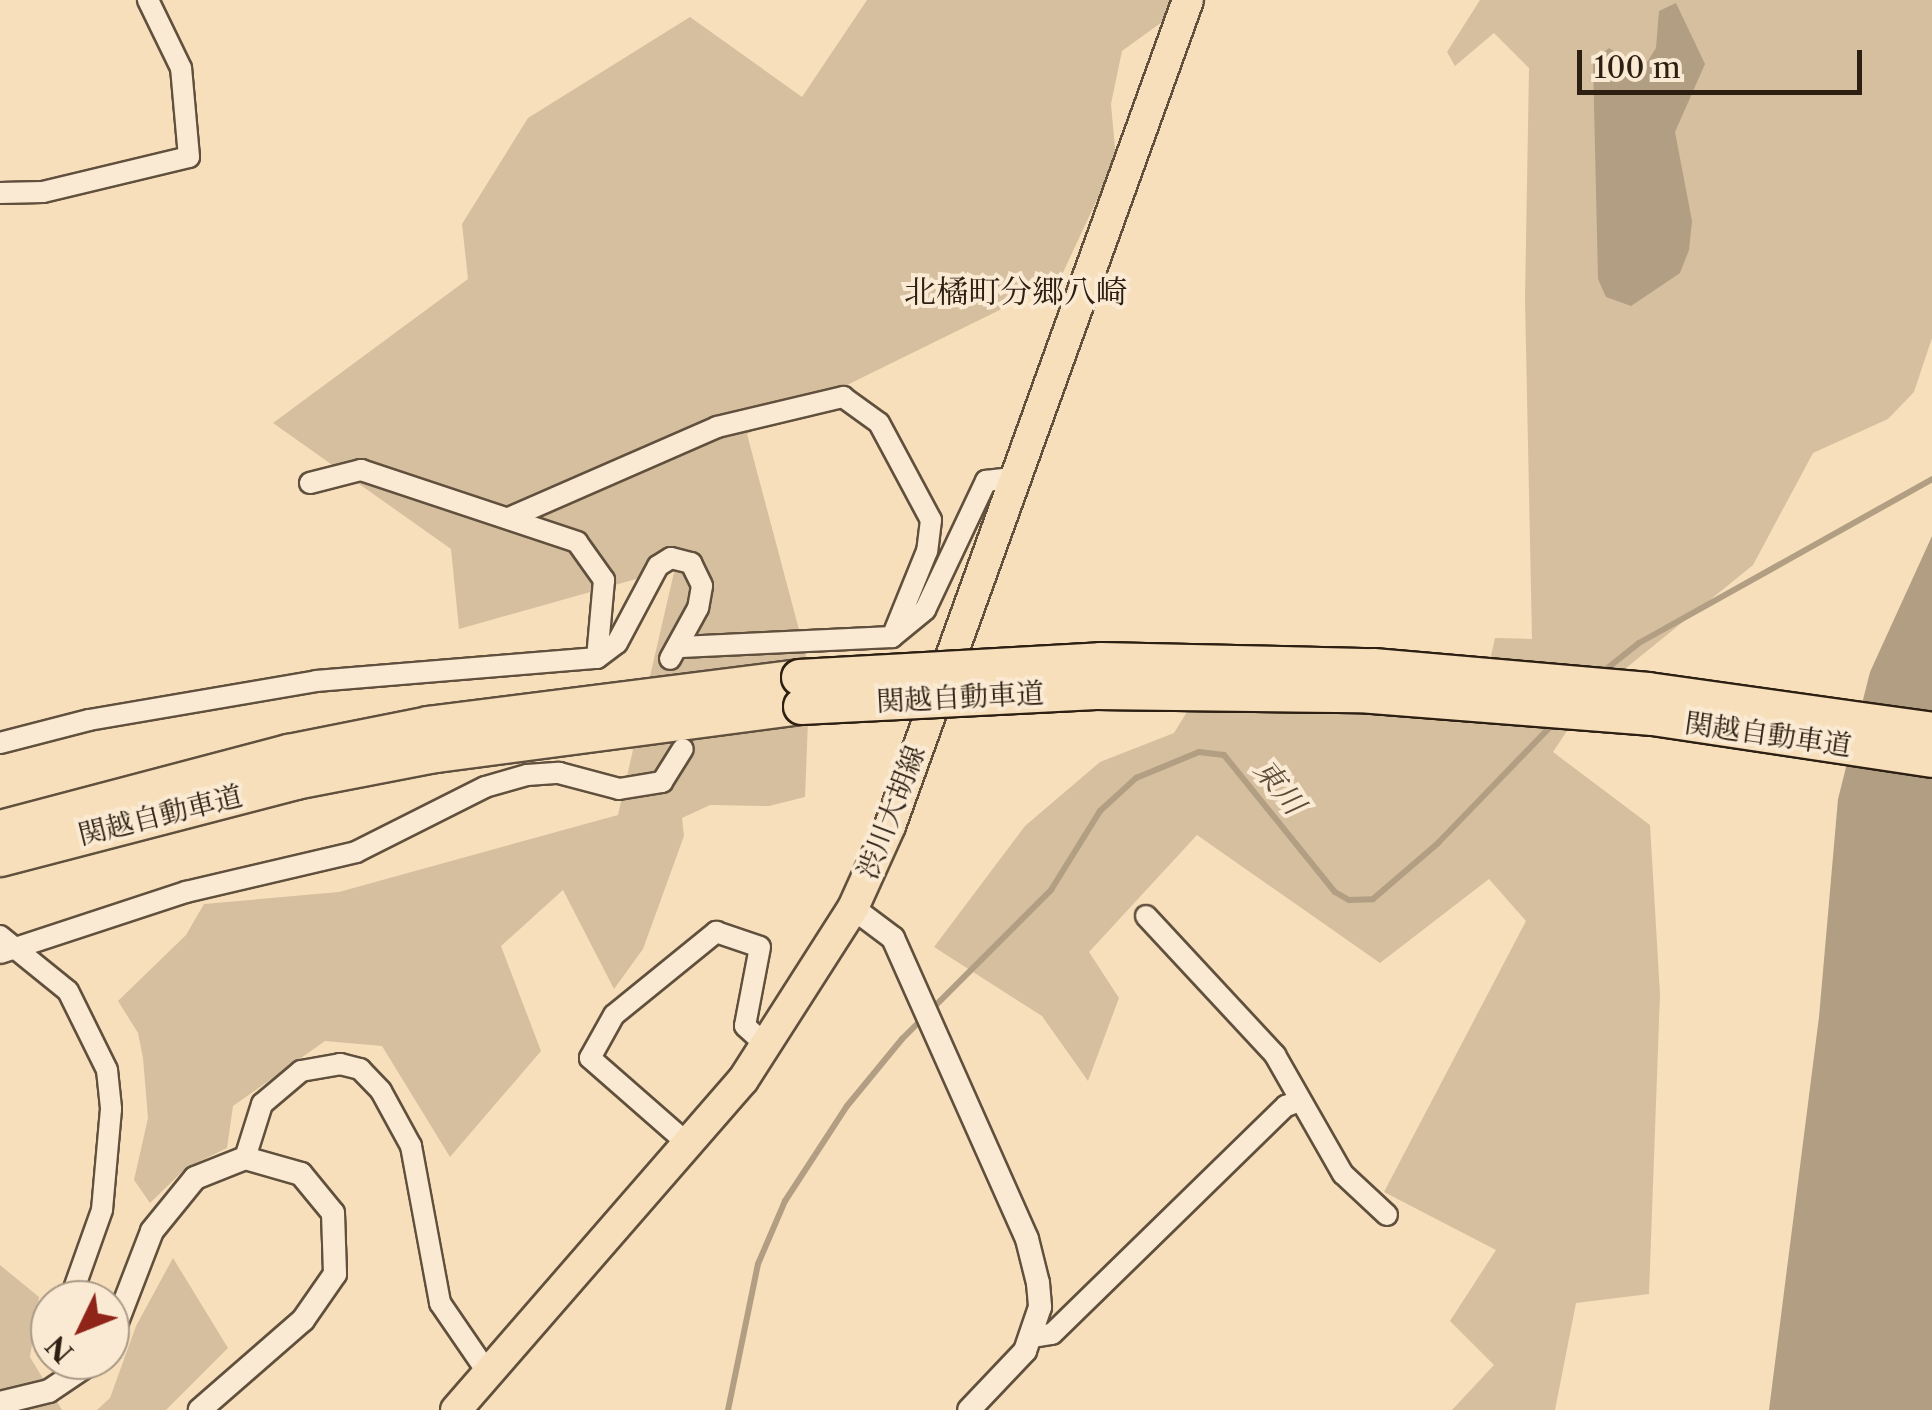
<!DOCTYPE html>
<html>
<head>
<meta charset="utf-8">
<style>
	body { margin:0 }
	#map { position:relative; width:1932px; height:1410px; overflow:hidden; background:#f7dfbb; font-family:"Libre Caslon Text","Noto Serif JP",serif }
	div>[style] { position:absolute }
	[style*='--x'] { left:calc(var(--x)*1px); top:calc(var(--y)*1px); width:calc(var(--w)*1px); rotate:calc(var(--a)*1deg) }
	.green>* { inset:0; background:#d5bf9e }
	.water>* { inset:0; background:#b29e82 }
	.stream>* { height:6px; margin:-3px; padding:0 3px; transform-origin:3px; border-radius:3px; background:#b29e82 }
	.roads { filter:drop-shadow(2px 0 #60503d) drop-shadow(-2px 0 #60503d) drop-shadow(0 2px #60503d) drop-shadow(0 -2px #60503d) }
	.minor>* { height:20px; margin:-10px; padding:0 10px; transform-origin:10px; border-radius:10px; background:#faead3 }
	.tertiary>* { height:22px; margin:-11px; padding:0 11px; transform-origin:11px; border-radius:11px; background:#faead3 }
	.primary>* { height:30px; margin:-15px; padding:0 15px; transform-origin:15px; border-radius:15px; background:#f7dfbb }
	.motorway>* { height:35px; margin:-17.5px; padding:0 17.5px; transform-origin:17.5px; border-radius:17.5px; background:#f7dfbb }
	.bridges { filter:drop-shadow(2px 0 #2d2013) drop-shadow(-2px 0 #2d2013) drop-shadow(0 2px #2d2013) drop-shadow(0 -2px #2d2013) }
	.motorway-bridge>* { height:35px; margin:-17.5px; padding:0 17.5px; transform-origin:17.5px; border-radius:17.5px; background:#f7dfbb }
	span { translate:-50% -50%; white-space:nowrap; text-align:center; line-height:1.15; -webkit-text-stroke:8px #faead3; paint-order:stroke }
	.street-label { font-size:28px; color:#2d2013 }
	.water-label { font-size:30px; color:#5c4c3a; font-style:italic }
	.quarter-label { font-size:32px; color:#2d2013 }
	.north { position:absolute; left:30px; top:1280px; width:100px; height:100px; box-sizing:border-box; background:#faead3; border:2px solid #a89986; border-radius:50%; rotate:227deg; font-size:28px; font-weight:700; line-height:40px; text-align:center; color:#2d2013 }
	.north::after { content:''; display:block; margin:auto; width:35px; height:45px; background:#8f2418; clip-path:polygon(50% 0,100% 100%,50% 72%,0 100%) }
	.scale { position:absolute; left:1577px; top:50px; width:285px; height:45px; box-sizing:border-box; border:5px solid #2d2013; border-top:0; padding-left:12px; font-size:30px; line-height:35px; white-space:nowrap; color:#2d2013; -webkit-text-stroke:8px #faead3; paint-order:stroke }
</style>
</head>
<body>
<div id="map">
	<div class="green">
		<div style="clip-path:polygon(867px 0,1178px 0,1173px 14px,1122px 51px,1111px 104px,1116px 159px,1059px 281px,747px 434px,810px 671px,805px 797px,769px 806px,710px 805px,682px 818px,684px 836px,643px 949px,614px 989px,563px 890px,501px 946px,541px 1051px,450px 1157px,382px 1046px,325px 1041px,233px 1106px,227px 1148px,186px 1168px,150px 1203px,134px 1180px,148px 1118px,143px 1058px,138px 1033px,118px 1001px,186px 935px,204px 904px,339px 892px,618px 815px,675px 568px,459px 629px,451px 549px,273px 423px,468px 279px,462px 224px,528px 118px,690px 17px,802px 97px)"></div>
		<div style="clip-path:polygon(1480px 0,1932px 0,1932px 338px,1914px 392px,1888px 419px,1813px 453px,1753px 565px,1588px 699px,1553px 752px,1650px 825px,1660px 994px,1649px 1294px,1576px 1303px,1555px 1410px,1452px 1410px,1494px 1365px,1450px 1321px,1496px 1250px,1384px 1192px,1526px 921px,1489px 879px,1380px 963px,1197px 835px,1089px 952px,1119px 998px,1088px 1081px,1042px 1016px,934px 947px,1025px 826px,1100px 762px,1174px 733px,1193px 702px,1479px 709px,1495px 638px,1532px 639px,1525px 299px,1529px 68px,1494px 33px,1455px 66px,1447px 52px)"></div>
		<div style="clip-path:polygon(173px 1258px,228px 1348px,166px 1410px,97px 1410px,110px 1398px,136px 1326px)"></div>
		<div style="clip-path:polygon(0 1265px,39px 1297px,30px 1357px,62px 1410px,0 1410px)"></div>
	</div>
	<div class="water">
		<div style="clip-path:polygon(1676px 3px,1705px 64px,1675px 132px,1692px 221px,1689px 250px,1680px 273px,1631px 306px,1606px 297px,1598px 279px,1593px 61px,1609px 48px,1642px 70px,1656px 48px,1659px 11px)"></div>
		<div style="clip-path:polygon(1932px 536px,1932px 1410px,1769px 1410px,1819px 1017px,1838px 799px,1870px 672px)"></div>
	</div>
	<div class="stream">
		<div style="--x:1600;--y:674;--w:50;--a:-38.5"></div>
		<div style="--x:1639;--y:643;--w:336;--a:-29.2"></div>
		<div style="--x:728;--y:1410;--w:149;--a:-78.4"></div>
		<div style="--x:758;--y:1264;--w:69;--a:-66.8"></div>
		<div style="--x:785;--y:1201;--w:113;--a:-56.9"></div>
		<div style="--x:847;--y:1106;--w:87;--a:-50.6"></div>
		<div style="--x:902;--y:1039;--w:211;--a:-45"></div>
		<div style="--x:1051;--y:890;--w:93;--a:-58.2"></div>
		<div style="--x:1100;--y:811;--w:49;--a:-42.5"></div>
		<div style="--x:1136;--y:778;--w:68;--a:-22.4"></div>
		<div style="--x:1199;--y:752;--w:25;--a:7"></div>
		<div style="--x:1224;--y:755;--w:176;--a:51"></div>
		<div style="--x:1335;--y:892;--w:16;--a:30"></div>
		<div style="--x:1349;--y:900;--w:24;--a:-2"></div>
		<div style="--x:1373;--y:899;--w:86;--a:-40.7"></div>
		<div style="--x:1438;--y:843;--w:167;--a:-46"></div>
	</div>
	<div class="roads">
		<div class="minor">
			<div style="--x:0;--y:193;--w:43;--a:-1.3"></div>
			<div style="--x:43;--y:192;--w:150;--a:-13.5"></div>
			<div style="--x:189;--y:157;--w:89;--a:-95.1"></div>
			<div style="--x:181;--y:68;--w:76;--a:-115.9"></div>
			<div style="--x:310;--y:483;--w:53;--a:-14.3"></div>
			<div style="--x:361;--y:470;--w:228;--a:18.4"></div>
			<div style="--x:577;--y:542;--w:47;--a:54.6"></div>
			<div style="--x:604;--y:580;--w:78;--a:95.1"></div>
			<div style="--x:509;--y:518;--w:227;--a:-23.6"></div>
			<div style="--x:717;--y:427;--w:130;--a:-13.4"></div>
			<div style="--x:843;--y:397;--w:44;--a:35.8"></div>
			<div style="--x:879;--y:423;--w:110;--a:61.8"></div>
			<div style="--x:931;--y:520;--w:31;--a:97"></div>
			<div style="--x:927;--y:551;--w:93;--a:112.1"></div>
			<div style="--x:681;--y:647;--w:211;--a:-2.7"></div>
			<div style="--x:892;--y:637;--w:43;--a:-39.3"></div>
			<div style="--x:925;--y:610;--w:143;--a:-64.7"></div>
			<div style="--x:986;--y:481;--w:24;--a:-7"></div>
			<div style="--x:0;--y:743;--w:92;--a:-14.5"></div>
			<div style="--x:89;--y:720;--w:230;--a:-9.7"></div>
			<div style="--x:316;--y:681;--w:282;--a:-4.7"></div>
			<div style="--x:597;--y:658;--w:25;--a:-37"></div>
			<div style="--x:617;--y:643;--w:87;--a:-62"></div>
			<div style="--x:658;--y:566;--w:15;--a:-32"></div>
			<div style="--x:671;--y:558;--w:21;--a:14"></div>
			<div style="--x:691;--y:563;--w:25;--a:64"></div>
			<div style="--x:702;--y:586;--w:22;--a:100"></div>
			<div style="--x:698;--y:608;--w:58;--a:118.8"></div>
			<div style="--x:1146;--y:916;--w:190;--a:47.1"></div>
			<div style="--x:1275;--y:1055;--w:137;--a:60.3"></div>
			<div style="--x:1343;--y:1174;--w:60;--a:43"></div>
			<div style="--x:0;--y:936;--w:87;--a:39"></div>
			<div style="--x:68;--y:991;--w:88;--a:63.7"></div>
			<div style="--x:107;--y:1070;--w:39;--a:84"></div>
			<div style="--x:111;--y:1109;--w:101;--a:95.1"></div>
			<div style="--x:102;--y:1210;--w:96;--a:109.6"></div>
			<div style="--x:0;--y:953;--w:196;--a:-18.2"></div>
			<div style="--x:186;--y:892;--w:175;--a:-13.2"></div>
			<div style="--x:356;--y:852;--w:144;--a:-26.7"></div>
			<div style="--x:485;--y:787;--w:44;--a:-15.9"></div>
			<div style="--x:527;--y:775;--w:32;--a:-4"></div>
			<div style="--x:559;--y:773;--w:62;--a:14.9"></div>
			<div style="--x:619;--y:789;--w:44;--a:-9.2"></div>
			<div style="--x:662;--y:782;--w:39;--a:-58"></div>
			<div style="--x:687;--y:1143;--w:129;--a:-138.8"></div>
			<div style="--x:590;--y:1058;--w:49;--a:-60.8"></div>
			<div style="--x:614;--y:1015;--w:132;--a:-39.1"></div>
			<div style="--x:716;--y:932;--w:46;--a:18.8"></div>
			<div style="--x:760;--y:947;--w:80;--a:100.8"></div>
			<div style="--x:745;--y:1026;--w:31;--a:42"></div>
			<div style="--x:245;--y:1158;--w:57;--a:-72.5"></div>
			<div style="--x:262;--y:1104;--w:51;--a:-40.2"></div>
			<div style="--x:301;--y:1071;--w:40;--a:-10"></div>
			<div style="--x:340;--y:1064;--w:21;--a:14"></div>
			<div style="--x:360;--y:1069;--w:30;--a:46"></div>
			<div style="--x:381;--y:1091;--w:63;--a:61.4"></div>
			<div style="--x:411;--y:1146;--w:160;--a:79.5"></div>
			<div style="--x:440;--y:1303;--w:85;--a:55.6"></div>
			<div style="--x:1032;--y:1337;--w:20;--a:-9"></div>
			<div style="--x:1052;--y:1334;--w:327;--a:-44.3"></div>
			<div style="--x:1286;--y:1106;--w:15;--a:-20"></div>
		</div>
		<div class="tertiary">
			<div style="--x:853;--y:908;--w:50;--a:36.9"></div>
			<div style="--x:893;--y:938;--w:329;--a:66"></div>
			<div style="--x:1027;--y:1239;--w:45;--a:76"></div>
			<div style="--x:1038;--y:1283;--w:24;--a:85"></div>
			<div style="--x:1040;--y:1307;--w:46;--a:108.8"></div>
			<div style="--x:1025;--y:1351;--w:81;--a:133.5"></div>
			<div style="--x:110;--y:1340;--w:117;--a:-68.9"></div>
			<div style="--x:152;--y:1231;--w:68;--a:-50.9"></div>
			<div style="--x:195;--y:1178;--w:54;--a:-21.8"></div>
			<div style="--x:245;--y:1158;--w:58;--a:15.9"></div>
			<div style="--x:301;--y:1174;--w:50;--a:50.6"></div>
			<div style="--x:333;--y:1213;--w:61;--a:88.1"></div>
			<div style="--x:335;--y:1274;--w:56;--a:124.8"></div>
			<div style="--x:303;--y:1320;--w:137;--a:138.9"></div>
			<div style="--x:0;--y:1403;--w:50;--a:-13.8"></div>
			<div style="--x:49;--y:1391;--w:55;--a:-34"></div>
		</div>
		<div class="primary">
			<div style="--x:456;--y:1410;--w:437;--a:-49"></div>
			<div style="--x:743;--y:1080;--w:204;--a:-57.4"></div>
			<div style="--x:853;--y:908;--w:90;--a:-65.7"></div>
			<div style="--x:890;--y:826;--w:878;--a:-70.16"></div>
		</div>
		<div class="motorway">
			<div style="--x:0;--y:828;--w:298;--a:-14.8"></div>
			<div style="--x:288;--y:752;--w:143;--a:-11.3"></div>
			<div style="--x:428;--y:724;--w:374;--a:-7.2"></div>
			<div style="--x:0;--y:858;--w:305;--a:-14.6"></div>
			<div style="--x:295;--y:781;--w:143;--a:-10.9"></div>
			<div style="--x:435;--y:754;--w:369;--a:-7.5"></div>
		</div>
	</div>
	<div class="bridges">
		<div class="motorway-bridge">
			<div style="--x:799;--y:677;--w:301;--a:-3.2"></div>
			<div style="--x:1100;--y:660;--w:273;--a:1.3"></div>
			<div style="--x:1373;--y:666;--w:276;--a:5"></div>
			<div style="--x:1648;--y:690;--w:287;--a:8"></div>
			<div style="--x:801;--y:706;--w:295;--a:-2.9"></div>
			<div style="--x:1096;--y:691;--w:263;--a:0.7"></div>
			<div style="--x:1359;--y:694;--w:294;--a:4.5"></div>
			<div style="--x:1652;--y:717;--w:283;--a:8.5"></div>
		</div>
	</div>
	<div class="street-label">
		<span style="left:960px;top:697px;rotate:-3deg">関越自動車道</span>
		<span style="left:1768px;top:734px;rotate:8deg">関越自動車道</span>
		<span style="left:891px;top:812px;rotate:-69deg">渋川大胡線</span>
		<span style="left:160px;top:815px;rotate:-14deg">関越自動車道</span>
	</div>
	<div class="water-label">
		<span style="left:1279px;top:787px;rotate:51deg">東川</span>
	</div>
	<div class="quarter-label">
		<span style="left:1016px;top:292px">北橘町分郷八崎</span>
	</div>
	<div class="north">N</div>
	<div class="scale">100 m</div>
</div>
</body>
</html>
